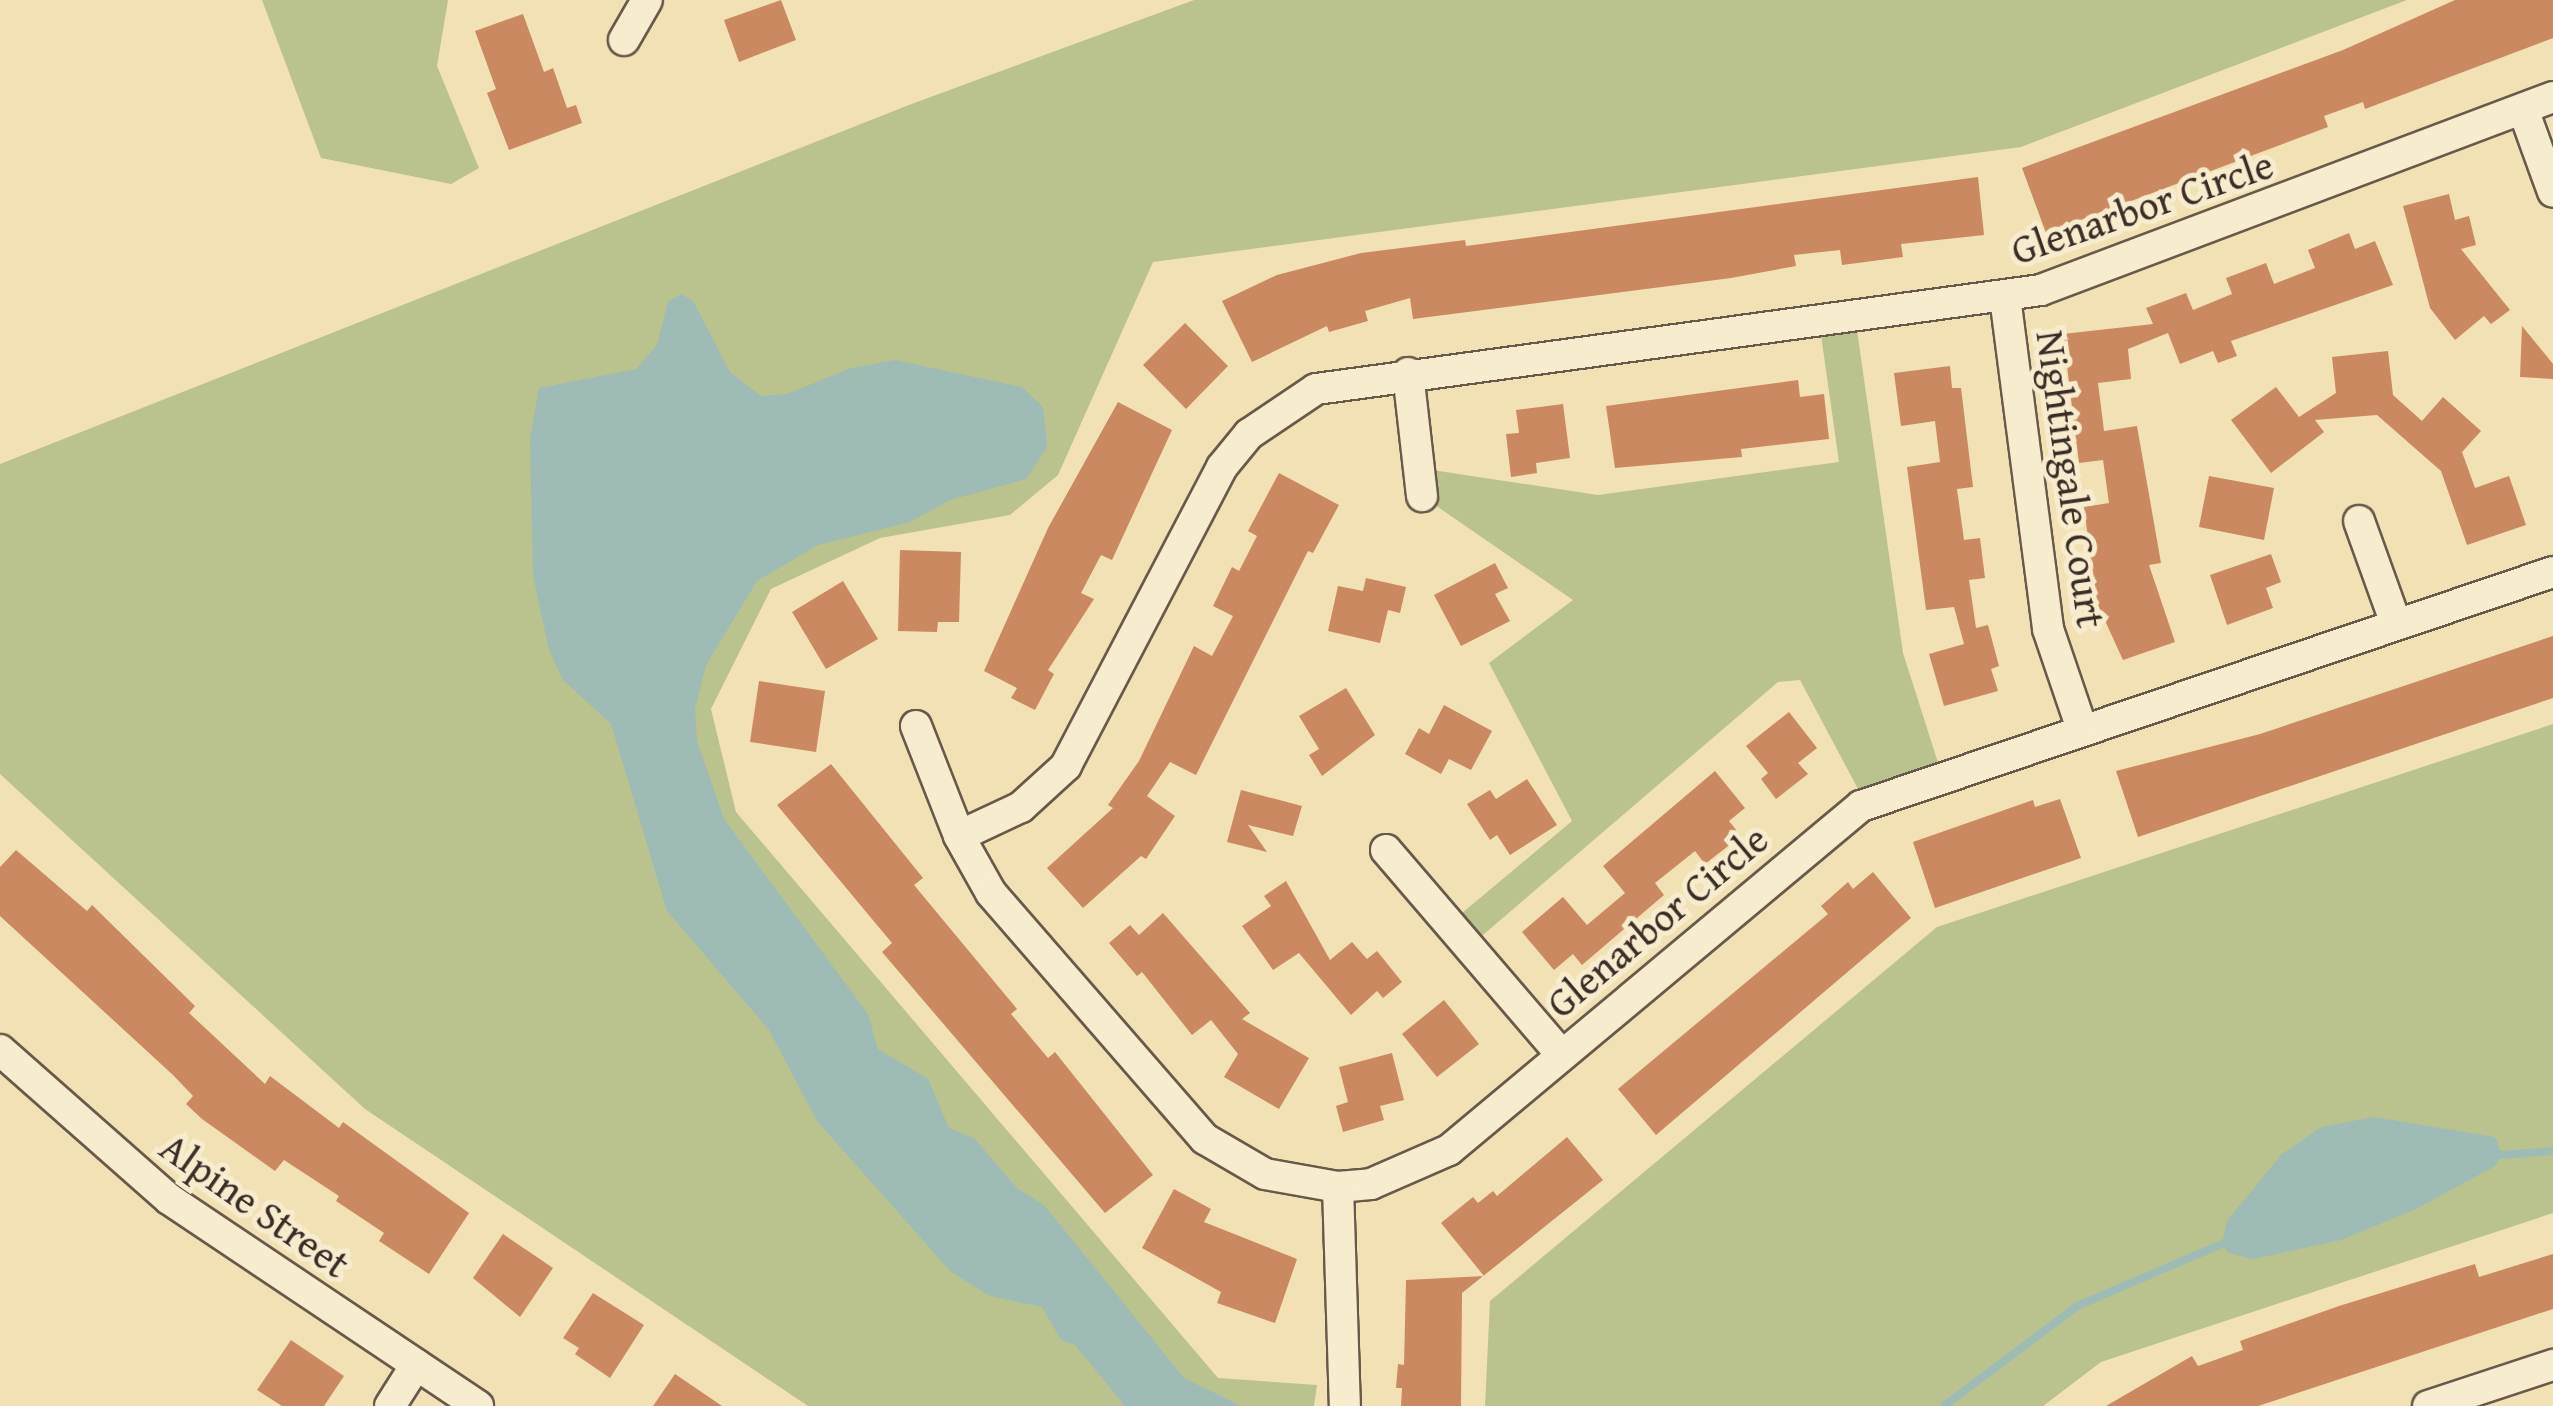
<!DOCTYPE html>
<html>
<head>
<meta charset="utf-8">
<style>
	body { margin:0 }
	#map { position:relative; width:2553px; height:1406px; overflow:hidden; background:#f2e1b4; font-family:"Gentium Book Plus",serif }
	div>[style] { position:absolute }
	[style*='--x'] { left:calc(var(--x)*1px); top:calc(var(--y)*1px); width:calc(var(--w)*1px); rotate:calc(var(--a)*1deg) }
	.green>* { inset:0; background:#bac38d }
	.water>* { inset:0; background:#9ebbb6 }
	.stream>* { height:8px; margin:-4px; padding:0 4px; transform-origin:4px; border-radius:4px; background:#9ebbb6 }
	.building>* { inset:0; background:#ca8960 }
	.roads { filter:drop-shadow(2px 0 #69594a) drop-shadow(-2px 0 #69594a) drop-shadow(0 2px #69594a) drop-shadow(0 -2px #69594a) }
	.minor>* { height:30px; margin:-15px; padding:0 15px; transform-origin:15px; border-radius:15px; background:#f7ecce }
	span { translate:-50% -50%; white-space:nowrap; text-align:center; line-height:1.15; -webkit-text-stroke:10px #f7ecce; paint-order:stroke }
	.street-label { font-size:40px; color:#3b2c26 }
</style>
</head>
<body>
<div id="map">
	<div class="green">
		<div style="clip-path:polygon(262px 0,448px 0,437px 66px,479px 168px,451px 184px,321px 158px)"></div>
		<div style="clip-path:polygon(1194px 0,2407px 0,2021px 147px,1153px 262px,1058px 475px,1010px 515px,880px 538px,771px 589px,711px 709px,736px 812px,1218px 1378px,1317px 1385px,1314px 1406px,808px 1406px,365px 1109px,0 774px,0 464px,909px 105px)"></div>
		<div style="clip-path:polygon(1855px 316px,1903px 653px,1942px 775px,1866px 804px,1800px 680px,1778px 682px,1469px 947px,1449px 924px,1572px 821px,1489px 663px,1573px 600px,1422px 496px,1419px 468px,1598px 495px,1839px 462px,1819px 321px)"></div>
		<div style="clip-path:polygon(2553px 724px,2553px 1213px,2101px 1362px,2043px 1406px,1485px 1406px,1490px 1301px,1937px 927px)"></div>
	</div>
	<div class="water">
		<div style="clip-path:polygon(681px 294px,693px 301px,730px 372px,761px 396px,787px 394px,851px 368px,895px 360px,1022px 387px,1043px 407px,1047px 447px,1026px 479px,950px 500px,910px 522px,818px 545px,757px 581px,706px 665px,695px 709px,697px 741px,724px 819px,868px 1014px,878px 1049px,928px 1079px,949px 1128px,975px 1139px,1017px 1188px,1045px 1206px,1184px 1378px,1241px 1406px,1125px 1406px,1075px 1345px,1061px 1340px,1042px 1307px,990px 1296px,951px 1272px,817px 1121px,769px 1030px,667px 911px,611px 724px,563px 680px,549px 650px,533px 576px,530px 439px,539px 388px,636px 369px,657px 345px,668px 302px)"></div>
		<div style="clip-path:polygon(2374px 1117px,2495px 1137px,2502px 1155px,2495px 1166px,2416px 1209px,2341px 1240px,2253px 1259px,2228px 1253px,2222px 1244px,2227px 1221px,2281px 1155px,2321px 1127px)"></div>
	</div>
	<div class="stream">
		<div style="--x:2502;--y:1155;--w:51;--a:-4.5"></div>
		<div style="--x:1944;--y:1406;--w:166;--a:-36.9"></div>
		<div style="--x:2077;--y:1306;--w:158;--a:-23.2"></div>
	</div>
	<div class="building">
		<div style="clip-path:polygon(781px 0,796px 40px,739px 62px,724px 20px)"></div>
		<div style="clip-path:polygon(2455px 0,2553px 0,2553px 38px,2365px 109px,2363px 102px,2324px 116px,2328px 127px,2046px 233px,2022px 168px,2343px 50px)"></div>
		<div style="clip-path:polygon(523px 14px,544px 72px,553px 68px,567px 108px,576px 105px,582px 123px,509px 150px,487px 93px,496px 89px,475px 31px)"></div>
		<div style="clip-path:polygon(1978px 177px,1984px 235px,1901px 244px,1903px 257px,1842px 265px,1840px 250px,1794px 255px,1796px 266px,1731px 278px,1413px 319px,1410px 298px,1365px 311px,1368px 321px,1329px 332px,1327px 326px,1252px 362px,1222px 301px,1277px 275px,1361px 253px,1465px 240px,1466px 246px)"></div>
		<div style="clip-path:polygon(2449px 194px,2455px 220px,2469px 216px,2476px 245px,2461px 249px,2510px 310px,2491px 324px,2484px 316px,2455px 340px,2430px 308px,2403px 206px)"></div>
		<div style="clip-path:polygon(2349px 233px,2355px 249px,2375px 241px,2393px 285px,2231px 341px,2237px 356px,2218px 363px,2213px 351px,2180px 364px,2168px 333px,2128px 349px,2131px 379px,2098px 383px,2104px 431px,2137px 426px,2161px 563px,2149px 565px,2175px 642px,2123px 660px,2096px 601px,2084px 507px,2109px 503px,2103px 460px,2079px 463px,2063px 334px,2153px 324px,2146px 308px,2186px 293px,2193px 310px,2232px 294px,2226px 278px,2266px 263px,2274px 284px,2315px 268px,2308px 250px)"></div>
		<div style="clip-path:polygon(1185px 323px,1228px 366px,1186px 409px,1143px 365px)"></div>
		<div style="clip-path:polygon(2522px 326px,2553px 364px,2553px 379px,2520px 377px)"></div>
		<div style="clip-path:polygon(2388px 351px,2393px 395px,2422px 421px,2443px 397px,2481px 431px,2462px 452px,2475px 488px,2509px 476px,2526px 525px,2467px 545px,2441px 471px,2377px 415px,2315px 420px,2324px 432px,2271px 473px,2231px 420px,2276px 387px,2299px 417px,2336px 393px,2332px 357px)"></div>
		<div style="clip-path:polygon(1950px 366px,1952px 388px,1961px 388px,1973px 487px,1957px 489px,1964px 540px,1980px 538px,1985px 578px,1969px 580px,1976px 628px,1988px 625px,1999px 666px,1991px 669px,1998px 691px,1944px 706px,1929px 654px,1964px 644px,1954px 607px,1926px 610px,1907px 467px,1940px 462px,1935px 421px,1901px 426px,1894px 373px)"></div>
		<div style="clip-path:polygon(1798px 380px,1800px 397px,1824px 394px,1829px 439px,1741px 449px,1742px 457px,1615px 468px,1606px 406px)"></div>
		<div style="clip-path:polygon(1118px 402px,1172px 430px,1112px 560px,1101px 555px,1081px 593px,1094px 599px,1048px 670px,1054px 674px,1035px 710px,1011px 698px,1017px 688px,984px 671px,1048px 528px)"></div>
		<div style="clip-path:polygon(1563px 404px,1570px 458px,1536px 463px,1537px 473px,1511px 477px,1506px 434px,1519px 433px,1516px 410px)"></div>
		<div style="clip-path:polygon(1279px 473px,1339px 505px,1313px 553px,1308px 551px,1196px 775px,1170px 762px,1147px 796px,1175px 816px,1146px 859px,1141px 856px,1083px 908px,1047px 868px,1113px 808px,1108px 805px,1139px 761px,1194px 646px,1212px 656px,1233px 616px,1213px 606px,1232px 567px,1239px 571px,1257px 536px,1248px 531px)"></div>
		<div style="clip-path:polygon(2209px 476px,2274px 488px,2264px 540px,2199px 527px)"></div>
		<div style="clip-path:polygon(900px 550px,961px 552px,959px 622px,938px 622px,937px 632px,898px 631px)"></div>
		<div style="clip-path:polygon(2271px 554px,2281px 582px,2266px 588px,2273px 608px,2227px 625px,2210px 575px)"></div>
		<div style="clip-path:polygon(1495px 563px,1508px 588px,1495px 594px,1510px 621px,1461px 646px,1434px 595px)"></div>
		<div style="clip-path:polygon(1366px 578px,1406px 587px,1400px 613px,1388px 610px,1380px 643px,1328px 631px,1338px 586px,1363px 591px)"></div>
		<div style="clip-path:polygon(843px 581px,878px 639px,826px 669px,792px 612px)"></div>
		<div style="clip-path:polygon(2553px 636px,2553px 698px,2138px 837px,2116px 771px,2260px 734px)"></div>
		<div style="clip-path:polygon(759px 681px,825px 691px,816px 752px,750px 742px)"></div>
		<div style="clip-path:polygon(1346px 688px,1375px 735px,1322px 776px,1309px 755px,1319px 749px,1299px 716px)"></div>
		<div style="clip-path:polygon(1444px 705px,1492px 731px,1471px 770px,1449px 759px,1441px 774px,1405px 754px,1419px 728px,1429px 734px)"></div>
		<div style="clip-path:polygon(1789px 712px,1817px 748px,1798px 763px,1808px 774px,1776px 799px,1761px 779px,1768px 773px,1746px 746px)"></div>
		<div style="clip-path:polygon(831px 764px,923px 878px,914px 885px,1017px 1009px,1011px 1014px,1048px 1058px,1055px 1052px,1153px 1175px,1105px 1213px,882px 952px,892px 943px,777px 805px)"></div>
		<div style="clip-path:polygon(1715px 771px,1745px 808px,1729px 821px,1741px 836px,1705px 864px,1695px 851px,1655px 883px,1664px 895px,1582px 965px,1573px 954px,1554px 970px,1522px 932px,1563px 897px,1587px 925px,1625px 893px,1603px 866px)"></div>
		<div style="clip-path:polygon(1527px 779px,1557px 825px,1510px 855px,1497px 835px,1490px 840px,1467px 804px,1490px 790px,1496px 799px)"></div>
		<div style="clip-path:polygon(1241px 790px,1302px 806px,1293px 836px,1248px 825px,1267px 852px,1227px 842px)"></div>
		<div style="clip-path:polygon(2060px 799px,2081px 858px,1935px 908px,1913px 842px,2033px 800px,2035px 807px)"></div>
		<div style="clip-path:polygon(16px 850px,87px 911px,92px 905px,195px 1006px,189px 1013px,265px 1084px,270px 1076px,339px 1128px,343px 1122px,469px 1213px,429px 1274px,379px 1241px,384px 1233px,336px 1201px,339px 1196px,284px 1160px,275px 1171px,202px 1119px,186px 1104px,193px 1096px,173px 1075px,0 916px,0 867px)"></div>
		<div style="clip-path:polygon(1873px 872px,1911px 918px,1656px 1135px,1618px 1089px,1828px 914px,1821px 906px,1848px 882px,1853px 889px)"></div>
		<div style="clip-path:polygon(1286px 881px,1330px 960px,1352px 942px,1367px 959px,1377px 951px,1402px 982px,1383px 998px,1377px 991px,1351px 1015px,1299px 953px,1273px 970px,1242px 926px,1271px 906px,1264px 896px)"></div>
		<div style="clip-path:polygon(1163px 913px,1250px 1013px,1242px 1019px,1309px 1058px,1279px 1109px,1224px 1077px,1238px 1054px,1211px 1020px,1192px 1035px,1142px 972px,1137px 976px,1109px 943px,1130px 925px,1139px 935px)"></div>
		<div style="clip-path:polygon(1444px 1000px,1479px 1044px,1437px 1077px,1402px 1034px)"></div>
		<div style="clip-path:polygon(1392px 1053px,1404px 1100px,1380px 1106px,1384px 1120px,1343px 1132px,1336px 1106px,1348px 1102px,1339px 1067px)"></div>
		<div style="clip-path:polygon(1567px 1137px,1603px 1180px,1462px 1293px,1461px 1406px,1401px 1406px,1402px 1388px,1396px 1388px,1398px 1364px,1404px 1365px,1406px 1280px,1484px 1276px,1441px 1223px,1473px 1197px,1478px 1203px,1493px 1191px,1497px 1196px)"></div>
		<div style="clip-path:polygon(1174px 1189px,1211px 1209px,1204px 1222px,1297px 1259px,1275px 1323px,1217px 1303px,1221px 1292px,1142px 1248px)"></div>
		<div style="clip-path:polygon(503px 1234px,553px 1268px,520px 1317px,473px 1278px)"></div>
		<div style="clip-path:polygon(2553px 1254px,2553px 1309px,2258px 1406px,2106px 1406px,2192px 1356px,2198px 1366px,2243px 1350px,2240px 1341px,2339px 1306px,2475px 1264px,2479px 1277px)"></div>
		<div style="clip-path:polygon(593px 1293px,644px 1325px,610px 1378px,575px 1354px,579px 1348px,563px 1338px)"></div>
		<div style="clip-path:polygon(291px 1340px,344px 1376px,324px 1406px,282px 1406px,257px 1390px)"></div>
		<div style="clip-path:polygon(675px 1374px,722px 1406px,653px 1406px)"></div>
	</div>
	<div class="roads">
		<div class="minor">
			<div style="--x:624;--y:40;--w:46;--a:-60.1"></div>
			<div style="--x:2553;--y:97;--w:547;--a:159.35"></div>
			<div style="--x:2041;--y:290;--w:732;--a:172.22"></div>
			<div style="--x:1316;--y:389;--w:81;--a:146.1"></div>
			<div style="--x:1249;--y:434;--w:43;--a:129.3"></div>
			<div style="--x:1222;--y:467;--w:337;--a:117.6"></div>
			<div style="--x:1066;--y:766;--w:61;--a:137.7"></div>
			<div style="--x:1021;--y:807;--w:68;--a:154.9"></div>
			<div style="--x:959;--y:836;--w:65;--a:60.7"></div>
			<div style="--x:991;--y:893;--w:326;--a:49"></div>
			<div style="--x:1205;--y:1139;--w:69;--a:30.3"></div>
			<div style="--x:1265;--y:1174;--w:74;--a:10.1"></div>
			<div style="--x:1338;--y:1187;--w:33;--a:-5"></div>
			<div style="--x:1371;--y:1184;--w:85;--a:-23.6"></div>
			<div style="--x:1449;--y:1150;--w:537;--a:-39.86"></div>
			<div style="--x:1861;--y:806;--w:730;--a:-18.68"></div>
			<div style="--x:2523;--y:109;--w:88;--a:70.1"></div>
			<div style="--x:2005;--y:297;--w:335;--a:82.6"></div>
			<div style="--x:2048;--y:629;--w:106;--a:71.2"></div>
			<div style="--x:1408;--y:373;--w:124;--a:83.5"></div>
			<div style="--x:2359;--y:521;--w:109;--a:70.2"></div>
			<div style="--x:916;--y:726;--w:118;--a:68.6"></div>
			<div style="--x:1386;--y:850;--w:269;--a:49.4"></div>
			<div style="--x:0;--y:1050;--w:225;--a:41.4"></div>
			<div style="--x:169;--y:1199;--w:372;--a:33.8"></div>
			<div style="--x:1338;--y:1187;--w:219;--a:88.2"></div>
			<div style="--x:390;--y:1406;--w:49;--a:-57.6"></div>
			<div style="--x:2428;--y:1406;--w:132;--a:-18.2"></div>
		</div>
	</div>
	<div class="street-label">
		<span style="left:2142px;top:207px;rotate:-19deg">Glenarbor Circle</span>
		<span style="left:2071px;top:479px;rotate:82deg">Nightingale Court</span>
		<span style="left:1657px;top:921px;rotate:-40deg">Glenarbor Circle</span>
		<span style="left:255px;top:1205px;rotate:35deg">Alpine Street</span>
	</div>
</div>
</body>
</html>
